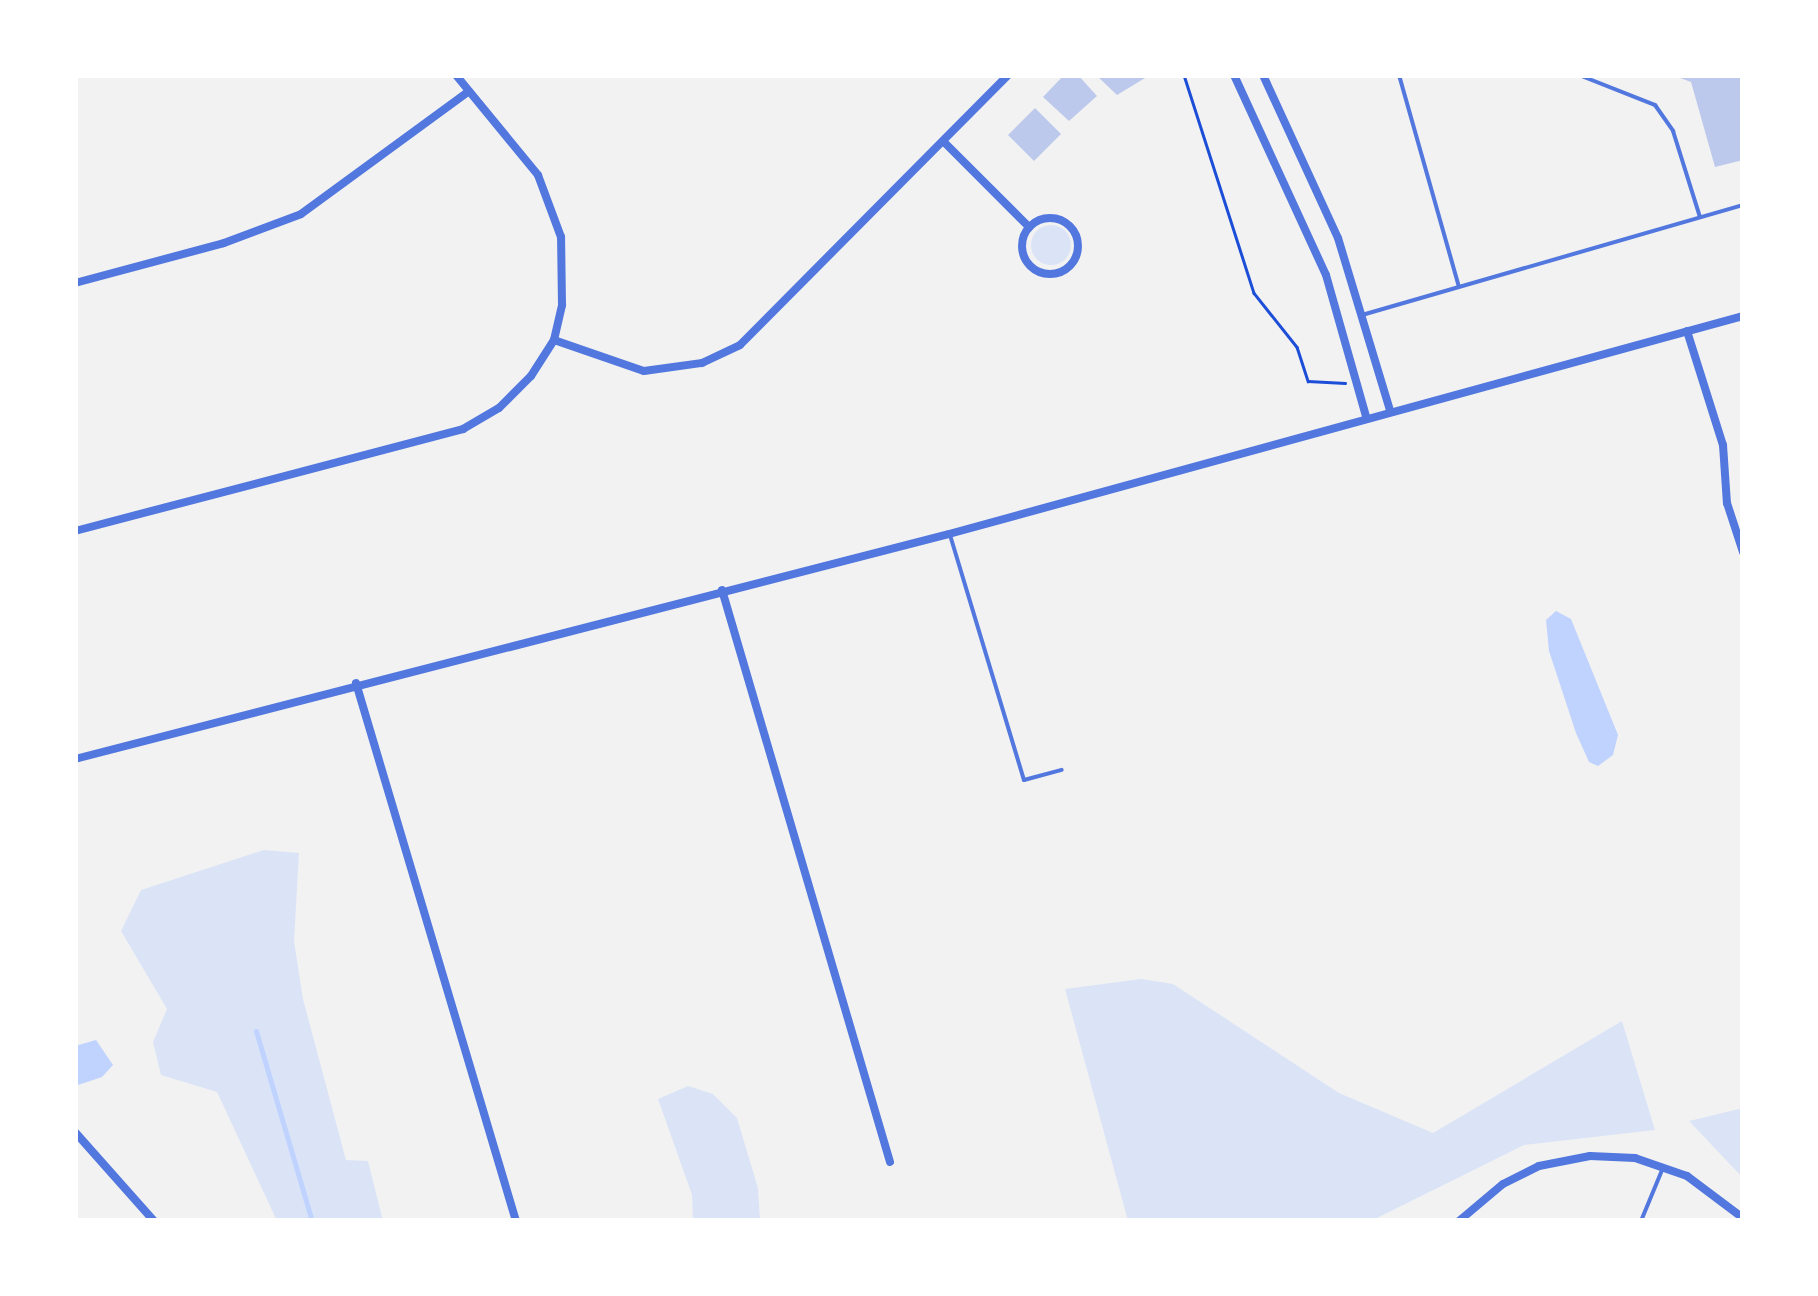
<!DOCTYPE html>
<html>
<head>
<meta charset="utf-8">
<style>
	body { margin:0 }
	#map { position:relative; width:1818px; height:1296px; overflow:hidden; background:#f2f2f2; font-family:"Varela Round",sans-serif }
	div>[style] { position:absolute }
	[style*='--x'] { left:calc(var(--x)*1px); top:calc(var(--y)*1px); width:calc(var(--w)*1px); rotate:calc(var(--a)*1deg) }
	.green>* { inset:0; background:#dbe4f7 }
	.round { border-radius:50% }
	.water>* { inset:0; background:#bfd3fe }
	.stream>* { height:5px; margin:-2.5px; padding:0 2.5px; transform-origin:2.5px; border-radius:2.5px; background:#bfd3fe }
	.building>* { inset:0; background:#bdc9ec }
	.path>* { height:2.5px; margin:-1.25px; padding:0 1.25px; transform-origin:1.25px; border-radius:1.25px; background:#1d4ed8 }
	.service>* { height:4px; margin:-2px; padding:0 2px; transform-origin:2px; border-radius:2px; background:#5277de }
	.minor>* { height:8px; margin:-4px; padding:0 4px; transform-origin:4px; border-radius:4px; background:#5277de }
	.minor>.ring { margin:-4px; padding:0; box-sizing:content-box; background:none; border:8px solid #5277de; border-radius:50% }
	span { translate:-50% -50%; white-space:nowrap; text-align:center; line-height:1.15; -webkit-text-stroke:8px #fff; paint-order:stroke }
	.frame { position:absolute; inset:0; border:78px solid #fff; pointer-events:none }
</style>
</head>
<body>
<div id="map">
	<div class="green">
		<div class="round" style="left:1031px;top:225px;width:40px;height:40px"></div>
		<div style="clip-path:polygon(264px 850px,299px 853px,294px 941px,303px 999px,346px 1160px,368px 1161px,383px 1221px,277px 1221px,217px 1092px,161px 1075px,153px 1042px,167px 1009px,121px 931px,141px 890px)"></div>
		<div style="clip-path:polygon(1141px 979px,1173px 984px,1339px 1093px,1433px 1133px,1622px 1021px,1655px 1130px,1524px 1145px,1371px 1221px,1128px 1221px,1065px 989px)"></div>
		<div style="clip-path:polygon(688px 1086px,713px 1094px,737px 1118px,758px 1188px,760px 1221px,693px 1221px,692px 1195px,658px 1099px)"></div>
		<div style="clip-path:polygon(1743px 1108px,1743px 1178px,1689px 1121px)"></div>
	</div>
	<div class="water">
		<div style="clip-path:polygon(1556px 611px,1571px 619px,1618px 735px,1613px 755px,1598px 766px,1589px 762px,1576px 733px,1549px 651px,1546px 620px)"></div>
		<div style="clip-path:polygon(96px 1040px,113px 1065px,102px 1077px,75px 1086px,75px 1046px)"></div>
	</div>
	<div class="stream">
		<div style="--x:256;--y:1031;--w:198;--a:73.6"></div>
	</div>
	<div class="building">
		<div style="clip-path:polygon(1064px 75px,1078px 75px,1097px 96px,1069px 121px,1043px 97px)"></div>
		<div style="clip-path:polygon(1096px 75px,1150px 75px,1117px 95px)"></div>
		<div style="clip-path:polygon(1672px 75px,1743px 75px,1743px 160px,1715px 167px,1691px 82px)"></div>
		<div style="clip-path:polygon(1035px 108px,1061px 134px,1034px 161px,1008px 135px)"></div>
	</div>
	<div class="path">
		<div style="--x:1184;--y:75;--w:229;--a:72.2"></div>
		<div style="--x:1254;--y:293;--w:69;--a:51.5"></div>
		<div style="--x:1297;--y:347;--w:36;--a:72"></div>
		<div style="--x:1308;--y:381;--w:37;--a:3"></div>
	</div>
	<div class="service">
		<div style="--x:1399;--y:75;--w:220;--a:74.2"></div>
		<div style="--x:1579;--y:75;--w:82;--a:21.5"></div>
		<div style="--x:1655;--y:105;--w:32;--a:55"></div>
		<div style="--x:1673;--y:131;--w:90;--a:72.6"></div>
		<div style="--x:1362;--y:315;--w:397;--a:-16.1"></div>
		<div style="--x:950;--y:535;--w:256;--a:73.2"></div>
		<div style="--x:1024;--y:780;--w:39;--a:-15"></div>
		<div style="--x:1641;--y:1221;--w:55;--a:-67.6"></div>
	</div>
	<div class="minor">
		<div style="--x:1234;--y:75;--w:220;--a:65.3"></div>
		<div style="--x:1326;--y:275;--w:147;--a:74.2"></div>
		<div style="--x:1263;--y:75;--w:179;--a:65.3"></div>
		<div style="--x:1338;--y:238;--w:180;--a:73.2"></div>
		<div style="--x:943;--y:141;--w:122;--a:45"></div>
		<div class="ring" style="left:1022px;top:218px;width:48px;height:48px"></div>
		<div style="--x:75;--y:283;--w:154;--a:-15"></div>
		<div style="--x:224;--y:243;--w:82;--a:-20.6"></div>
		<div style="--x:301;--y:214;--w:208;--a:-36.2"></div>
		<div style="--x:1687;--y:331;--w:120;--a:72.5"></div>
		<div style="--x:1723;--y:445;--w:58;--a:86.1"></div>
		<div style="--x:1727;--y:503;--w:52;--a:71.9"></div>
		<div style="--x:554;--y:340;--w:95;--a:19"></div>
		<div style="--x:644;--y:371;--w:59;--a:-7.9"></div>
		<div style="--x:702;--y:363;--w:42;--a:-25.3"></div>
		<div style="--x:740;--y:345;--w:380;--a:-45.2"></div>
		<div style="--x:75;--y:531;--w:401;--a:-14.7"></div>
		<div style="--x:463;--y:429;--w:42;--a:-30.3"></div>
		<div style="--x:499;--y:408;--w:45;--a:-45"></div>
		<div style="--x:531;--y:376;--w:43;--a:-57.4"></div>
		<div style="--x:554;--y:340;--w:36;--a:-77"></div>
		<div style="--x:562;--y:305;--w:68;--a:-90.8"></div>
		<div style="--x:561;--y:237;--w:66;--a:-110.4"></div>
		<div style="--x:538;--y:175;--w:129;--a:-129.4"></div>
		<div style="--x:722;--y:590;--w:596;--a:73.63"></div>
		<div style="--x:356;--y:683;--w:561;--a:73.44"></div>
		<div style="--x:75;--y:759;--w:902;--a:-14.44"></div>
		<div style="--x:949;--y:534;--w:823;--a:-15.35"></div>
		<div style="--x:75;--y:1132;--w:119;--a:48.4"></div>
		<div style="--x:1459;--y:1221;--w:57;--a:-40.1"></div>
		<div style="--x:1503;--y:1184;--w:40;--a:-26.6"></div>
		<div style="--x:1539;--y:1166;--w:52;--a:-11.1"></div>
		<div style="--x:1590;--y:1156;--w:45;--a:2.5"></div>
		<div style="--x:1635;--y:1158;--w:55;--a:19.1"></div>
		<div style="--x:1687;--y:1176;--w:70;--a:36.9"></div>
	</div>
	<div class="frame"></div>
</div>
</body>
</html>
